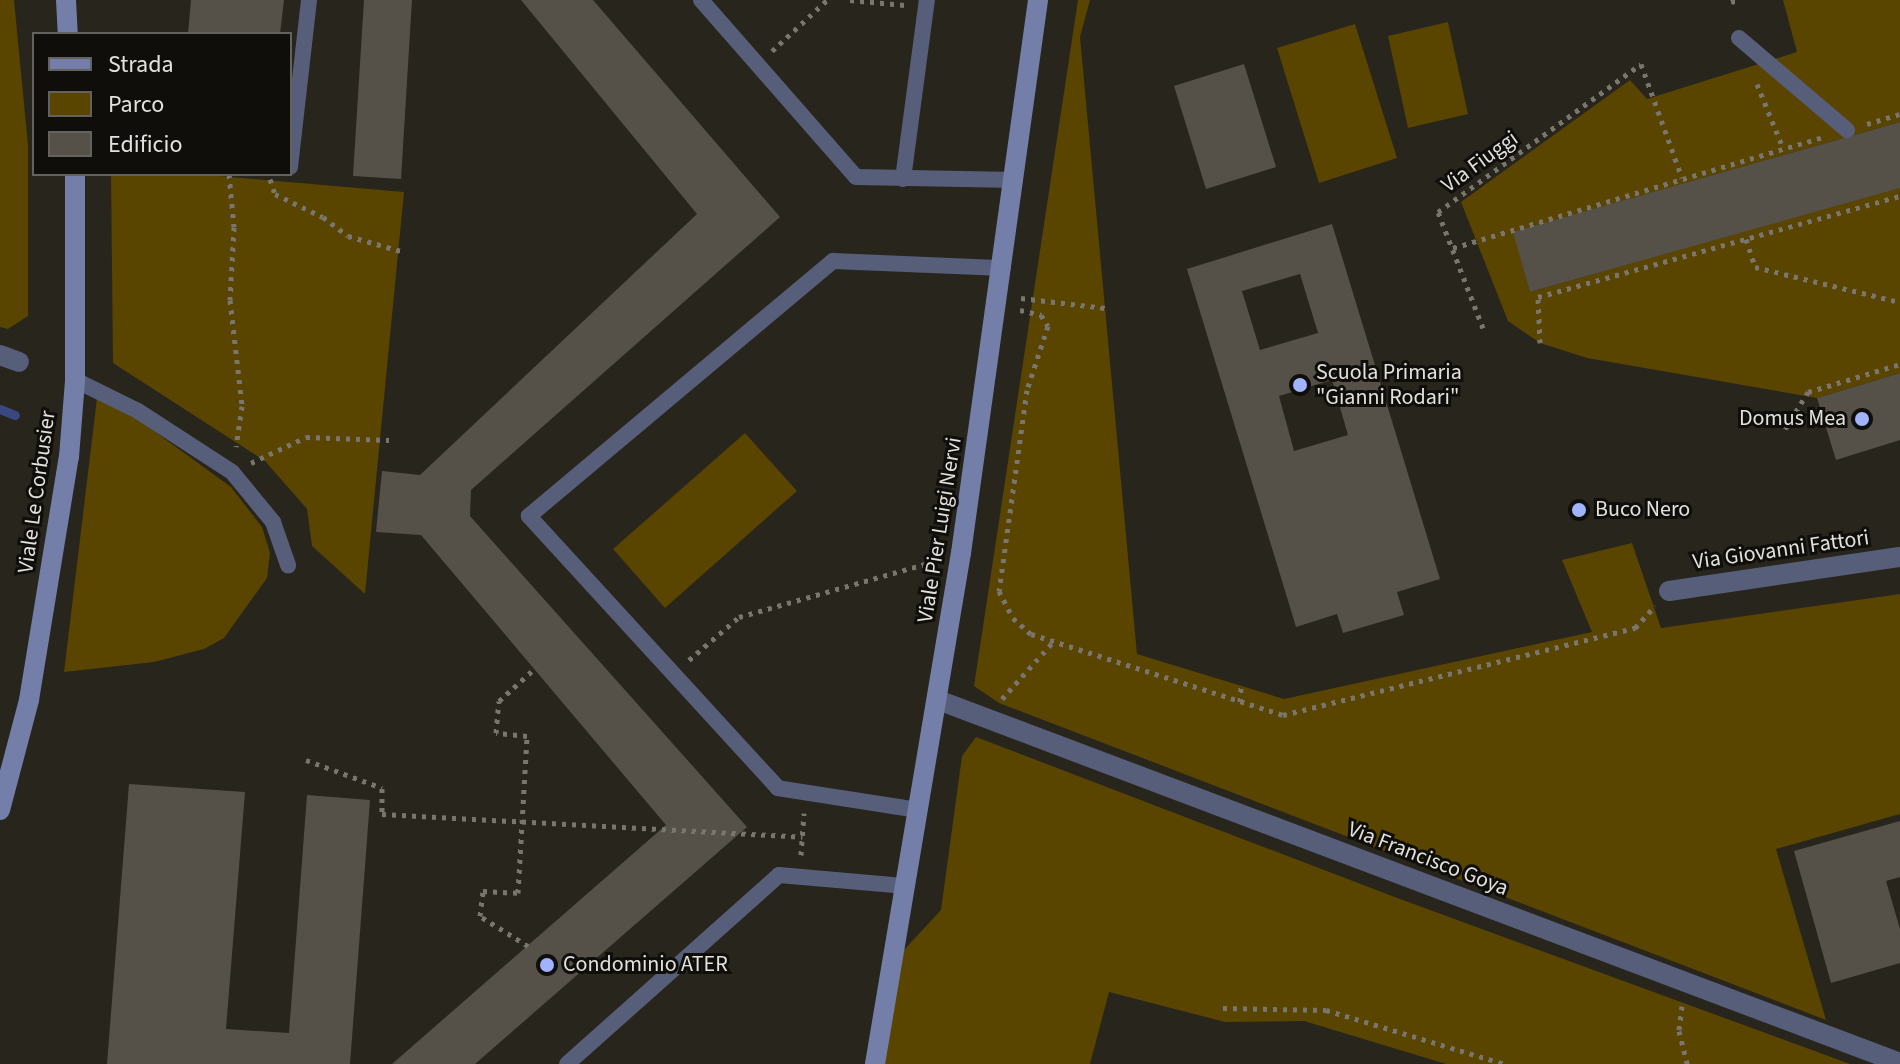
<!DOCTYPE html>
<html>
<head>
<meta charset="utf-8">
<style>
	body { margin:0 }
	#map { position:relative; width:1900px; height:1064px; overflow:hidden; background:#28251d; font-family:"Source Sans 3",sans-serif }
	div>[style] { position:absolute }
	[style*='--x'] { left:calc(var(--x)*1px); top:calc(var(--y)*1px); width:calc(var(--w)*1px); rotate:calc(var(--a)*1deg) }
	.green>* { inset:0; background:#594400 }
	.stream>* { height:9px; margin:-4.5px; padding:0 4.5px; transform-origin:4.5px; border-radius:4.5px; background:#3b4780 }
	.building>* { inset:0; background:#555149 }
	.path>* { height:5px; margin-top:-2.5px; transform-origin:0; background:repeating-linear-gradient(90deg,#78766f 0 4px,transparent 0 10px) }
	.lane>* { height:16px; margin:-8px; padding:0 8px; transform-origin:8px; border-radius:8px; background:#575e79 }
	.street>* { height:20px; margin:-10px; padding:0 10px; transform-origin:10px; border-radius:10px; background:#575e79 }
	.secondary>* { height:20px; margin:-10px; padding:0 10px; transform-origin:10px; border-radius:10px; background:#747fa9 }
	.dots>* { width:22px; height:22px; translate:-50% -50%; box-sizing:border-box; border:4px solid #0f0e0b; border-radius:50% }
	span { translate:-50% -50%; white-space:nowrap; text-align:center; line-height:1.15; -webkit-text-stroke:6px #0f0e0b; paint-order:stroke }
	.street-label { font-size:22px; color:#e3e1dc }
	.poi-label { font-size:22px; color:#e3e1dc }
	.left { translate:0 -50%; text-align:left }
	.right { translate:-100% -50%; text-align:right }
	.legend { position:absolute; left:32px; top:32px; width:260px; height:144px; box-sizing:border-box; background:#0f0e0b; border:2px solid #64625f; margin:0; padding:10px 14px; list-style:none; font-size:24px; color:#e3e1dc }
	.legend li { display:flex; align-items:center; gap:16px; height:40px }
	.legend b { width:40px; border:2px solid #64625f }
</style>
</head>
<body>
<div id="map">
	<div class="green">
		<div style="clip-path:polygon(0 0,14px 0,28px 145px,28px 316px,8px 329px,0 327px)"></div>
		<div style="clip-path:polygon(1078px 0,1090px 0,1080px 37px,1137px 654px,1284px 699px,1592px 632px,1562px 560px,1632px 543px,1661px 628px,1900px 594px,1900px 814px,1776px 849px,1826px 1020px,999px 703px,974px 686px)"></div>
		<div style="clip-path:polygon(1783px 0,1900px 0,1900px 122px,1514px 232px,1530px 292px,1900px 187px,1900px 373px,1817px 398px,1587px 358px,1540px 343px,1508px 321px,1461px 202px,1630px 80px,1647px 99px,1797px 52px)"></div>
		<div style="clip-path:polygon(1448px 22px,1468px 114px,1408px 128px,1388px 36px)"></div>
		<div style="clip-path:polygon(1355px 24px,1397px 158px,1319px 183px,1277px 48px)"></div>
		<div style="clip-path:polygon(111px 174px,195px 174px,404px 192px,365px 594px,312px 546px,307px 509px,265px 461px,113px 363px)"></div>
		<div style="clip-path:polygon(97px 398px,139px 420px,231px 487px,262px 527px,270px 553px,267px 578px,224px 638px,204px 649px,154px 662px,64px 672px)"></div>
		<div style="clip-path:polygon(745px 433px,797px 491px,665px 608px,613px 549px)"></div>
		<div style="clip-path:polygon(976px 737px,1392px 896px,1850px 1064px,1446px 1064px,1304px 1021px,1225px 1022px,1109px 992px,1090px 1064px,884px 1064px,903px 951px,941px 910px,962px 756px)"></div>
	</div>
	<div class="stream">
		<div style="--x:0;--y:409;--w:16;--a:22"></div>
	</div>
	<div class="building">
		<div style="clip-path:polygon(191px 0,284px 0,280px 34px,188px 34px)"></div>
		<div style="clip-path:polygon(364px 0,412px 0,401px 179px,353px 176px)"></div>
		<div style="clip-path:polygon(521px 0,593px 0,780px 217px,471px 490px,470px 516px,747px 827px,475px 1064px,392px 1064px,666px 825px,421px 535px,376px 532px,382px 471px,420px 475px,697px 214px)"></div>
		<div style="clip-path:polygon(1244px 64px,1276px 167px,1206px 189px,1174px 86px)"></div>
		<div style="clip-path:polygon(1900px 122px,1900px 188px,1530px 292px,1513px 232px)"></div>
		<div style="clip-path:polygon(evenodd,1332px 224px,1440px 579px,1397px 592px,1404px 615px,1343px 633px,1337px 614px,1296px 627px,1187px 269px,1332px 224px,1300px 274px,1318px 333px,1260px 350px,1242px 291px,1300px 274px,1332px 224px,1332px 380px,1348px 435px,1294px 451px,1279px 396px,1332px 380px)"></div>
		<div style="clip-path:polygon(1900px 373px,1900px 440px,1836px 460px,1817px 398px)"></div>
		<div style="clip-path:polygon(129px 784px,245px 792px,226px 1029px,289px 1033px,307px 795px,370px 800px,350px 1064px,107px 1064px)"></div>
		<div style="clip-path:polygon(1900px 821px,1900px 877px,1886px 881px,1900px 929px,1900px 963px,1831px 983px,1794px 851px)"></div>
	</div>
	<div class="path">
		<div style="--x:850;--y:0;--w:55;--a:5.2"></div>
		<div style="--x:1731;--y:2;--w:7;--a:-16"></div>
		<div style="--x:772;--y:51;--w:75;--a:-42.8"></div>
		<div style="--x:1757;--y:84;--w:69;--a:67.9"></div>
		<div style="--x:1867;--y:124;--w:34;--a:-17"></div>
		<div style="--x:229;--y:174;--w:53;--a:84.6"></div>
		<div style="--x:234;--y:227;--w:73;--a:93.1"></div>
		<div style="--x:230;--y:300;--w:107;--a:83.5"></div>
		<div style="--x:242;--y:406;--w:41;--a:98.3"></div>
		<div style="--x:270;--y:179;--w:16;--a:72"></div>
		<div style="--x:275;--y:194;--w:53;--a:25.6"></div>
		<div style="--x:323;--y:217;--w:31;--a:37"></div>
		<div style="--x:348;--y:236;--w:55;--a:15.8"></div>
		<div style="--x:1746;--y:239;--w:29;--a:72"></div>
		<div style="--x:1755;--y:267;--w:149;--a:13.6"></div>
		<div style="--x:1453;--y:248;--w:386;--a:-16.7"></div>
		<div style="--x:1021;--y:298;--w:85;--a:6.8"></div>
		<div style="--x:1020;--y:310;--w:22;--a:13"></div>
		<div style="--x:1041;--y:315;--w:13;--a:58"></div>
		<div style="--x:1048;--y:326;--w:67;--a:108.2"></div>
		<div style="--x:1027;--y:390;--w:203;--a:97.9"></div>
		<div style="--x:999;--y:591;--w:30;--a:63"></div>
		<div style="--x:1013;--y:618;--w:24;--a:42"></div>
		<div style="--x:1031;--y:634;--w:265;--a:17.8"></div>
		<div style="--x:1283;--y:715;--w:363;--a:-13.9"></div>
		<div style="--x:1635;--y:628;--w:30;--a:-48"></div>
		<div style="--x:1483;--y:328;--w:124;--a:-111.2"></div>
		<div style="--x:1438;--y:212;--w:251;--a:-36.1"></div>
		<div style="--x:1641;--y:64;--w:121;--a:70.2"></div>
		<div style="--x:1540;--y:343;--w:46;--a:-92.5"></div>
		<div style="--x:1538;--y:297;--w:376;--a:-15.6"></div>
		<div style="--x:1785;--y:429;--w:44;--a:-58.1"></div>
		<div style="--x:1808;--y:392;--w:96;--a:-16.9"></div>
		<div style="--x:251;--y:463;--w:61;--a:-25.3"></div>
		<div style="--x:306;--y:437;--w:83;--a:2.1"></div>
		<div style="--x:689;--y:660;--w:66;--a:-40.7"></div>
		<div style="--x:739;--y:617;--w:204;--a:-15.9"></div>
		<div style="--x:1002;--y:699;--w:75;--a:-48.2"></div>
		<div style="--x:1240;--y:702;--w:16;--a:-86"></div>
		<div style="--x:306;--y:760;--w:81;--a:20.2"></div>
		<div style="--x:382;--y:788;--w:26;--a:90"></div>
		<div style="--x:382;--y:814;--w:421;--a:3.1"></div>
		<div style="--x:801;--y:855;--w:42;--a:-85.9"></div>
		<div style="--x:528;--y:946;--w:57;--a:-148"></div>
		<div style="--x:480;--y:916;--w:25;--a:-83"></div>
		<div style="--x:483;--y:891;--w:35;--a:3"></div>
		<div style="--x:518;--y:893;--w:157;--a:-86.7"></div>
		<div style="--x:527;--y:736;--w:31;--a:-174"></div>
		<div style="--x:496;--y:733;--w:32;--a:-85"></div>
		<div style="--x:499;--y:701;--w:47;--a:-42.4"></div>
		<div style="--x:1682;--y:1006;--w:25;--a:97"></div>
		<div style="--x:1679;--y:1031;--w:34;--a:76"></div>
		<div style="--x:1223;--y:1008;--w:103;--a:1.1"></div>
		<div style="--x:1326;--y:1010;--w:187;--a:16.8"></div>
	</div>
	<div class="lane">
		<div style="--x:701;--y:0;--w:235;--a:48.8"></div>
		<div style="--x:856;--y:177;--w:159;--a:1.1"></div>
		<div style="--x:1739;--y:38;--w:142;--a:40.4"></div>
		<div style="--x:290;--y:167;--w:168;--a:-83.5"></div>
		<div style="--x:903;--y:179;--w:181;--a:-82.4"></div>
		<div style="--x:75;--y:380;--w:70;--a:26.2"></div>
		<div style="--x:138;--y:411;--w:112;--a:33"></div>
		<div style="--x:232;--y:472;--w:65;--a:50.6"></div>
		<div style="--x:273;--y:522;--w:46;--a:70.8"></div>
		<div style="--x:918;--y:810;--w:142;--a:-171.1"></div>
		<div style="--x:778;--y:788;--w:369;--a:-132.5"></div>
		<div style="--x:529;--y:516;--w:397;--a:-40"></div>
		<div style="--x:833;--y:261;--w:170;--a:2.4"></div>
		<div style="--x:567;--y:1064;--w:284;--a:-41.7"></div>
		<div style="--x:779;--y:875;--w:125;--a:5"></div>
	</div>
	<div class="street">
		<div style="--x:0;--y:355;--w:20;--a:20"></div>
		<div style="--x:1669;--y:591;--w:233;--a:-8.4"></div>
		<div style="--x:938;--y:700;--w:1028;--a:20.67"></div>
	</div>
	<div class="secondary">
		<div style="--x:66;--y:0;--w:34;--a:87"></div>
		<div style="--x:0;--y:810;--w:114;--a:-75.2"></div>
		<div style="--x:29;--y:700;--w:246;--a:-80.7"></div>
		<div style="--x:69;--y:457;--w:77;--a:-85.5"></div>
		<div style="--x:75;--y:380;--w:206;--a:-90"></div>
		<div style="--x:875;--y:1064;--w:518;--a:-80.45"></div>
		<div style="--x:961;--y:553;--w:558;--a:-82.07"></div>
	</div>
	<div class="dots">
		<div style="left:1300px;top:385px;background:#a1b3fd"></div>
		<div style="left:1862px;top:419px;background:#a1b3fd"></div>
		<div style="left:1579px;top:510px;background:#a1b3fd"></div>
		<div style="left:547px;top:965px;background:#a1b3fd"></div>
	</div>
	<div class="street-label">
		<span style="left:1480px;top:162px;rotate:-36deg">Via Fiuggi</span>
		<span style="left:37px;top:492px;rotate:-82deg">Viale Le Corbusier</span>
		<span style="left:940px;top:530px;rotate:-81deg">Viale Pier Luigi Nervi</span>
		<span style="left:1781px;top:550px;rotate:-8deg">Via Giovanni Fattori</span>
		<span style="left:1428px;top:859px;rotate:21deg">Via Francisco Goya</span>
	</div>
	<div class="poi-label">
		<span class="left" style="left:1316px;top:385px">Scuola Primaria<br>"Gianni Rodari"</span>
		<span class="right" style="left:1846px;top:419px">Domus Mea</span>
		<span class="left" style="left:1595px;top:510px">Buco Nero</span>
		<span class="left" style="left:563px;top:965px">Condominio ATER</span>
	</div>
	<ul class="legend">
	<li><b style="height:10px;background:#747fa9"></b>Strada</li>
	<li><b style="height:22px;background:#594400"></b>Parco</li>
	<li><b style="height:22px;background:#555149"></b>Edificio</li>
	</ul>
</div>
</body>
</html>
